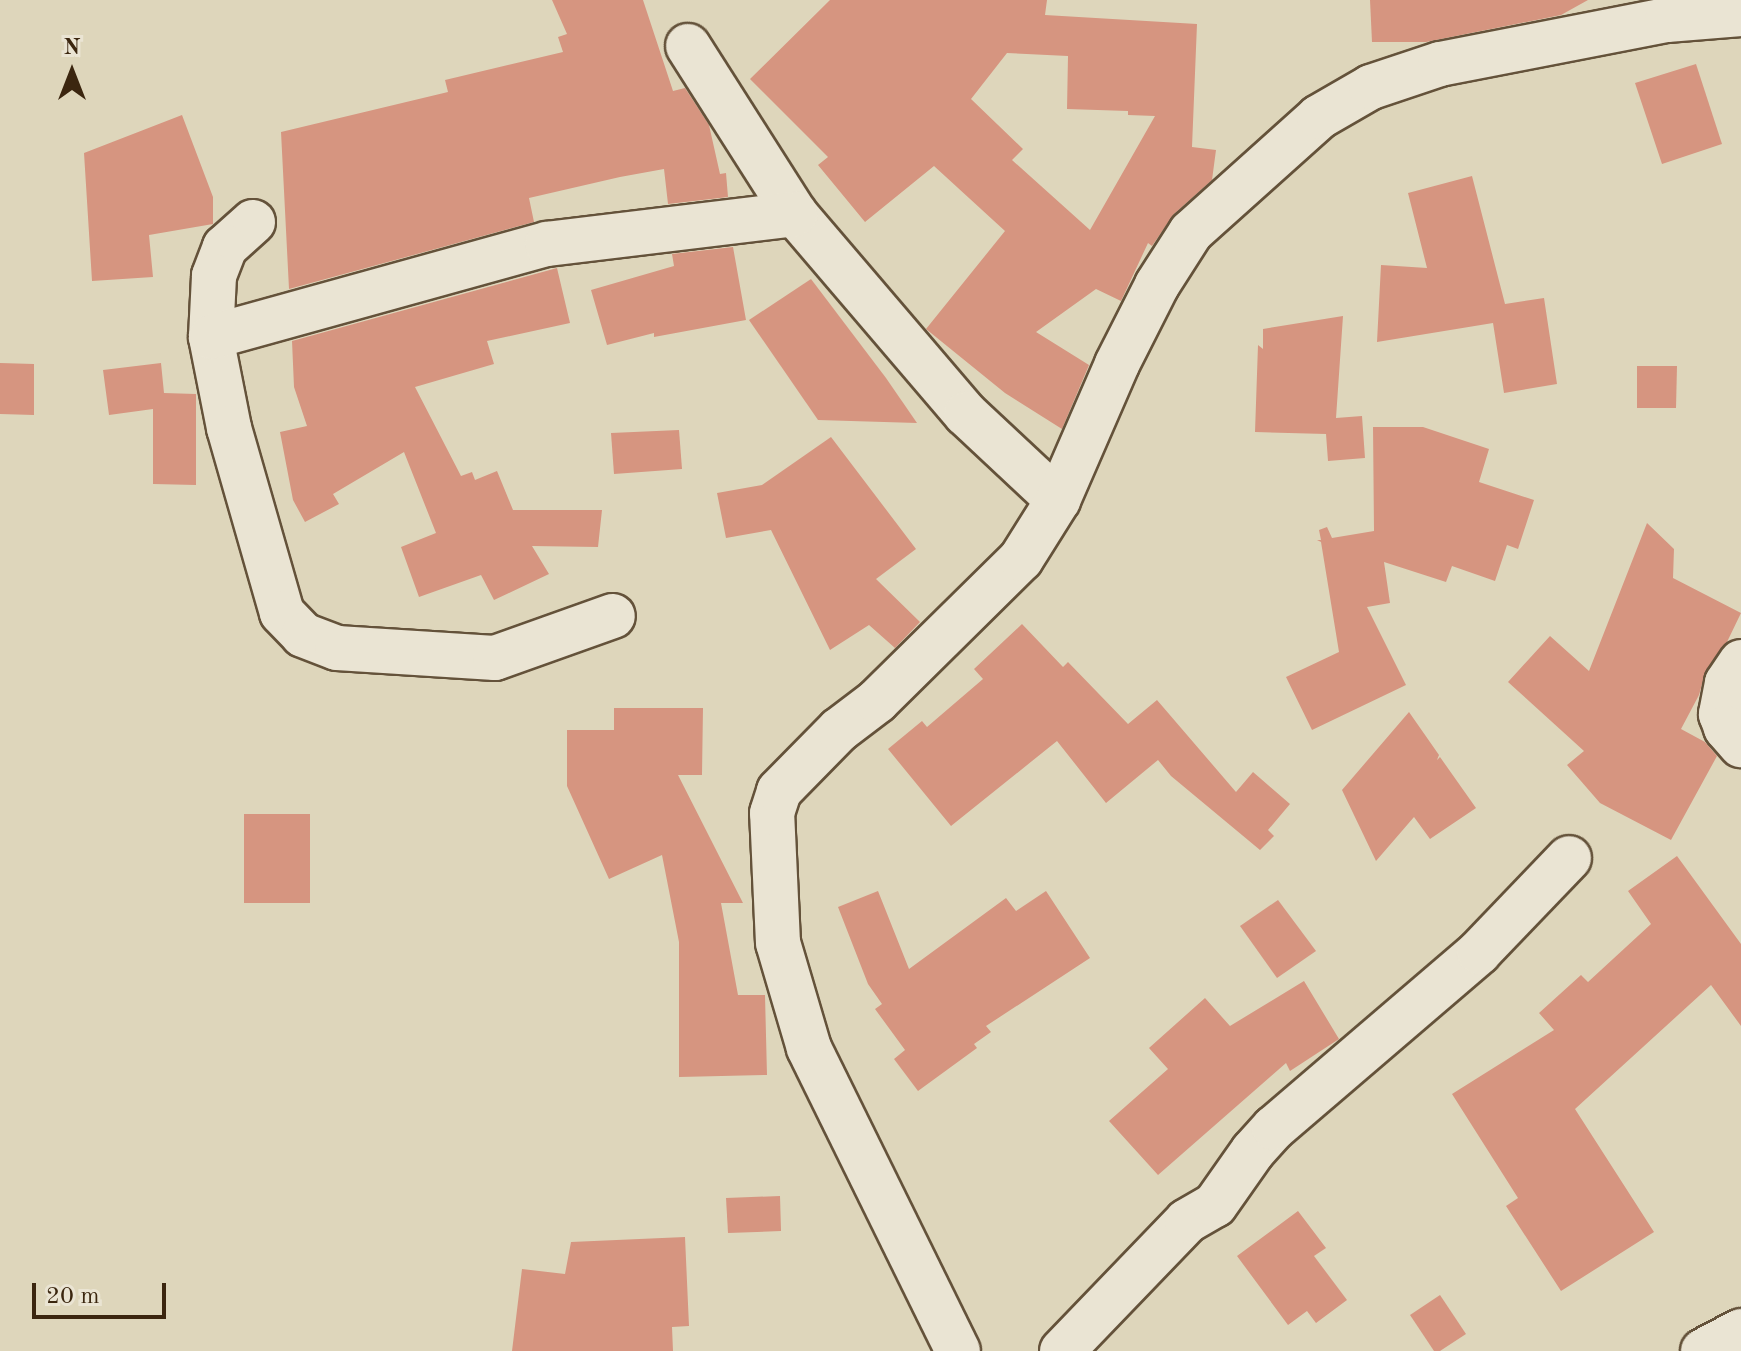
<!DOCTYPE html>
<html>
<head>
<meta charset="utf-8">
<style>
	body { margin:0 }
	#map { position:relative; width:1741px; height:1351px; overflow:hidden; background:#ded6bb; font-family:"Old Standard TT",serif }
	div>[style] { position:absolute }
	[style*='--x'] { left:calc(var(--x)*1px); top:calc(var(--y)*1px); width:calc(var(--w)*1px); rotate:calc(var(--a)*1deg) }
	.building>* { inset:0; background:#d69580 }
	.roads { filter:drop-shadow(2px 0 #64523a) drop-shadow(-2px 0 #64523a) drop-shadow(0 2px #64523a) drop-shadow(0 -2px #64523a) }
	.minor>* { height:44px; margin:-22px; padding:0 22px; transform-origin:22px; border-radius:22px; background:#eae4d3 }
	span { translate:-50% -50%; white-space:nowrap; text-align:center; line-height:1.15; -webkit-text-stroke:8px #eae4d3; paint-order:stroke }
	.north { position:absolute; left:32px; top:32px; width:80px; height:80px; -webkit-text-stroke:6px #eae4d3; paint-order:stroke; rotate:0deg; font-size:22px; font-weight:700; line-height:32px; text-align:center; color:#3b260f }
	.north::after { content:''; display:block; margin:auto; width:28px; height:36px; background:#3b260f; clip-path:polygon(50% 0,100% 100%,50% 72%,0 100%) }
	.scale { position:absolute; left:32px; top:1283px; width:134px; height:36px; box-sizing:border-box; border:4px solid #3b260f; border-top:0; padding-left:10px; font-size:24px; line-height:28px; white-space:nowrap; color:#3b260f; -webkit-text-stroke:6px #eae4d3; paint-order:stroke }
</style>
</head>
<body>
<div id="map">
	<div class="building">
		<div style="clip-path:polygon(552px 0,643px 0,673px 91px,685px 88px,709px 125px,720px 174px,726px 173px,728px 197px,668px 204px,664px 169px,620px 177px,529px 198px,534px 222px,289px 289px,281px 132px,448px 92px,445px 80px,563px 52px,558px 37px,567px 34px)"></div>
		<div style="clip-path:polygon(evenodd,830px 0,1047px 0,1045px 15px,1197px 24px,1192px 147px,1216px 150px,1212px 180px,1174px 214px,1152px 246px,1148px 243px,1121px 301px,1096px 289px,1036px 332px,1089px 365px,1062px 429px,1005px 393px,926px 329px,1005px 231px,934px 166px,865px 222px,818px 165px,828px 157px,750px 79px,830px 0,1007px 53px,1068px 56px,1067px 109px,1128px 111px,1128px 115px,1155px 116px,1090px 230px,1012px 160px,1023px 149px,971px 99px,1007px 53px)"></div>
		<div style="clip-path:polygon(1370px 0,1588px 0,1561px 15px,1426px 42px,1372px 42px)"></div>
		<div style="clip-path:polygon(1696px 64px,1722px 144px,1662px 164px,1635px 83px)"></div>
		<div style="clip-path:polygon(182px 115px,213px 197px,213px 224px,149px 235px,153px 277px,92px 281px,84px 153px)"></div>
		<div style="clip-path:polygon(1472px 176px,1505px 304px,1544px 298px,1557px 384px,1504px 393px,1493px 323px,1377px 342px,1381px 265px,1427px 268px,1408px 193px)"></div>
		<div style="clip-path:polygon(733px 247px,746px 320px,654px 337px,654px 333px,607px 345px,591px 290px,674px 266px,672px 254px)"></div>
		<div style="clip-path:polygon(557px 268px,570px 323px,487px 341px,494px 364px,415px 387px,461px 476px,472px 472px,475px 480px,497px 471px,513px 510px,602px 510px,598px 547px,532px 546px,549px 574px,494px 600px,481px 575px,419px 597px,401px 547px,436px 533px,404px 452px,333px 494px,339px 504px,305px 522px,293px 500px,280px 432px,307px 426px,294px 387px,292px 341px)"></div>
		<div style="clip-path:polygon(811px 279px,886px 378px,917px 423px,818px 420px,749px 320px)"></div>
		<div style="clip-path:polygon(1343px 316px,1336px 418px,1362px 416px,1365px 458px,1328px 461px,1326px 434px,1255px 432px,1258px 345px,1263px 349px,1263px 329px)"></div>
		<div style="clip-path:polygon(0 363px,34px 364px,34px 415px,0 414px)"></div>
		<div style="clip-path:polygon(161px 363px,164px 393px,196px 394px,196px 485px,153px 484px,153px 409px,109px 415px,103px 370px)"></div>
		<div style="clip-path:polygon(1637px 366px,1677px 366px,1676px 408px,1637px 408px)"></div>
		<div style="clip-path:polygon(1373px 427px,1423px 427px,1489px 449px,1479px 482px,1534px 500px,1518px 549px,1507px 545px,1495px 581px,1452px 566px,1446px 582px,1384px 562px,1390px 603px,1367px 607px,1406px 685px,1312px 730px,1286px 677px,1339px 652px,1321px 542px,1317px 540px,1321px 540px,1319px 530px,1327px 527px,1332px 538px,1374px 531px)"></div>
		<div style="clip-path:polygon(679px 430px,682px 469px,614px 474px,611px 433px)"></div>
		<div style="clip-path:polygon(831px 437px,916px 549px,876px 579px,920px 622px,895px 648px,869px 625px,830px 650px,771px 530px,726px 538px,717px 493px,762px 485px)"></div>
		<div style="clip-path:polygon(1647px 523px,1674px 549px,1673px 578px,1741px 613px,1727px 642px,1706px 670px,1699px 695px,1681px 729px,1705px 742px,1717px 756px,1671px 840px,1600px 803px,1567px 765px,1584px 751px,1508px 682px,1550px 636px,1589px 671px)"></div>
		<div style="clip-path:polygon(1022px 624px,1063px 667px,1068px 662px,1128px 724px,1157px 700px,1236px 792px,1253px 772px,1290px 804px,1268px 830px,1274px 836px,1260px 850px,1171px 776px,1158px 760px,1106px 803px,1057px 741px,951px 826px,888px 749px,922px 721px,927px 727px,983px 679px,974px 669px)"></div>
		<div style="clip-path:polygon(614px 708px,703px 708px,702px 775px,678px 775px,743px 903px,721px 903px,738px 995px,765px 995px,767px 1075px,679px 1077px,679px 942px,662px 855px,609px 879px,567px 786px,567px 730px,614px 730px)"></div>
		<div style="clip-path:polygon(1409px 712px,1439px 755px,1437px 760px,1440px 757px,1476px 808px,1430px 839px,1414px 817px,1376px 861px,1342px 790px)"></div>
		<div style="clip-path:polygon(244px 814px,310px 814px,310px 903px,244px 903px)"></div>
		<div style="clip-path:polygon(1677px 856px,1741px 944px,1741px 1026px,1711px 985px,1575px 1109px,1654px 1232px,1561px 1291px,1506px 1206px,1518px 1198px,1452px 1094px,1554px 1030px,1539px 1013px,1581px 975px,1588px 982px,1651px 924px,1628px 891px)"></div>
		<div style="clip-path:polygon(878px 891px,909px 969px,1006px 898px,1016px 911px,1046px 891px,1090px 958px,986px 1026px,991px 1032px,974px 1044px,977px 1048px,918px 1091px,894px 1059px,905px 1050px,875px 1009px,882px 1004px,868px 984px,838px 907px)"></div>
		<div style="clip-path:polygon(1278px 900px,1316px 951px,1277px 978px,1240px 926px)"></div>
		<div style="clip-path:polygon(1304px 981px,1339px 1039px,1290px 1071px,1286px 1063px,1158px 1175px,1109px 1121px,1168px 1069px,1149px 1048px,1205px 998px,1230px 1026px)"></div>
		<div style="clip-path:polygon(780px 1196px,781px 1231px,728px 1233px,726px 1198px)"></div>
		<div style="clip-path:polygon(1298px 1211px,1326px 1248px,1314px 1256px,1347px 1300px,1316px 1323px,1307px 1311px,1288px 1325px,1237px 1256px)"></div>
		<div style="clip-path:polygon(685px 1237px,689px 1326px,672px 1327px,673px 1351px,512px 1351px,522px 1269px,565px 1274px,571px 1242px)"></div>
		<div style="clip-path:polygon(1440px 1295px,1466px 1334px,1440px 1351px,1434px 1351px,1410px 1315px)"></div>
	</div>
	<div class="roads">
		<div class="minor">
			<div style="--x:688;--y:46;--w:199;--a:57.5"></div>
			<div style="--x:795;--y:214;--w:263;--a:49.5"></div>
			<div style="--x:966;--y:414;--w:126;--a:43.1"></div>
			<div style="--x:253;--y:222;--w:38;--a:138"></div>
			<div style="--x:225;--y:247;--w:31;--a:111"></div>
			<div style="--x:214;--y:276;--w:61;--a:92.8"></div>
			<div style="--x:211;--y:337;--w:93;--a:78.8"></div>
			<div style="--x:229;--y:428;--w:192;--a:74"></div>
			<div style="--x:282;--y:613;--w:30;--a:46"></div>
			<div style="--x:303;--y:635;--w:36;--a:21"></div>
			<div style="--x:337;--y:648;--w:158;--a:3.6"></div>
			<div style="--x:495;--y:658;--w:125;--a:-19.6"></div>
			<div style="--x:211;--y:337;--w:349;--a:-15.5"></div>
			<div style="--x:547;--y:244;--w:250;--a:-6.9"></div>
			<div style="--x:1741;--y:662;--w:25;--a:124"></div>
			<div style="--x:1727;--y:683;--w:32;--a:101"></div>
			<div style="--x:1721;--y:714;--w:15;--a:70"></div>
			<div style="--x:1726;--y:728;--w:23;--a:49"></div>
			<div style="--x:958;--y:1351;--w:338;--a:-116.2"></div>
			<div style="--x:809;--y:1048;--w:109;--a:-106.4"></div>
			<div style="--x:778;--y:943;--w:130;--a:-92.6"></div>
			<div style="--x:772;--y:813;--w:23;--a:-72"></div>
			<div style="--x:779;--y:791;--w:86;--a:-45.5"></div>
			<div style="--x:839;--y:730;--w:48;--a:-37.3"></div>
			<div style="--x:877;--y:701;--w:202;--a:-44.6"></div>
			<div style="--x:1021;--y:559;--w:70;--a:-57.9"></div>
			<div style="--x:1058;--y:500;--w:148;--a:-66.5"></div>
			<div style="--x:1117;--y:364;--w:89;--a:-63.1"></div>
			<div style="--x:1157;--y:285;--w:63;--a:-57.3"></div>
			<div style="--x:1191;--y:232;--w:172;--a:-41.9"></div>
			<div style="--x:1319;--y:117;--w:60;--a:-30"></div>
			<div style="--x:1371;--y:87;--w:73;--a:-18.4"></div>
			<div style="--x:1440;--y:64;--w:231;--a:-11"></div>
			<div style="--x:1667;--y:20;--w:74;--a:-4.6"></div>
			<div style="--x:1062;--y:1351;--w:180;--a:-46.1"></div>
			<div style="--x:1187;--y:1221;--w:32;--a:-30"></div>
			<div style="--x:1215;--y:1205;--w:66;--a:-54.9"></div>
			<div style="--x:1253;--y:1151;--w:31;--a:-48"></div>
			<div style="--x:1274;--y:1128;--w:270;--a:-40.6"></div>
			<div style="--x:1479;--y:952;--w:130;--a:-46.2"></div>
			<div style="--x:1703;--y:1351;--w:43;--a:-27.8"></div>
		</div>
	</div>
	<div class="north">N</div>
	<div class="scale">20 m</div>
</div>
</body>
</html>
